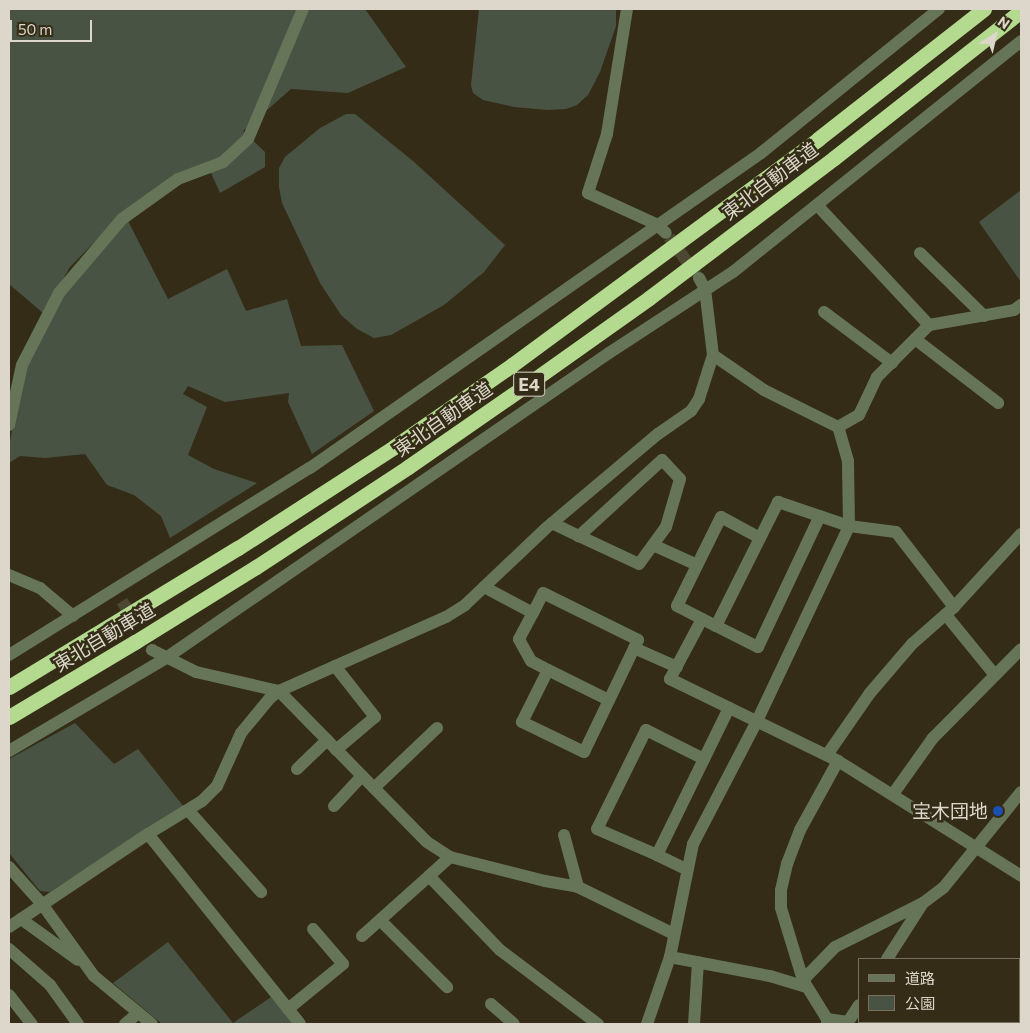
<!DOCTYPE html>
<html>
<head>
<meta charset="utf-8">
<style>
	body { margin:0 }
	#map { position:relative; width:1030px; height:1033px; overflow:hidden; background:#342c16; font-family:Commissioner,"Noto Sans JP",sans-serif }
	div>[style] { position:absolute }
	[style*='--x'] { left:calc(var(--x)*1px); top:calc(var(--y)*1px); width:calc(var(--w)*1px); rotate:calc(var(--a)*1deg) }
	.green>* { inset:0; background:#495344 }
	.minor-tunnel>* { height:12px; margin-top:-6px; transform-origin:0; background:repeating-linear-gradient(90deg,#4d4631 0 12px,transparent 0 18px) }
	.minor>* { height:12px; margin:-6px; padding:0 6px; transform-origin:6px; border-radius:6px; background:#667558 }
	.highway>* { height:15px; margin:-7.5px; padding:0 7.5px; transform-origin:7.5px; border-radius:7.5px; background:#b4da90 }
	.dots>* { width:14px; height:14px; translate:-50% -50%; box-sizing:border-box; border:2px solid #342c16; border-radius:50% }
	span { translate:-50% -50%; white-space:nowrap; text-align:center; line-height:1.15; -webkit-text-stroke:5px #342c16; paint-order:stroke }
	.shield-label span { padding:1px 4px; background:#342c16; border:1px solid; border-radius:4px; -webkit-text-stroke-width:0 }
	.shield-label { font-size:18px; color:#dcd7ca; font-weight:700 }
	.street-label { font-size:19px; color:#dcd7ca }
	.poi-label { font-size:19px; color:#dcd7ca }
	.right { translate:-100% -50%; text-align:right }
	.frame { position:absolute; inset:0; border:10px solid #dcd7ca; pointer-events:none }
	.legend { position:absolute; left:858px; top:958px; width:162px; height:65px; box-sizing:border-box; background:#342c16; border:1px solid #77705e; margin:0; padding:6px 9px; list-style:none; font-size:15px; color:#dcd7ca }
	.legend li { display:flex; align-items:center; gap:10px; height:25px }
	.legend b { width:25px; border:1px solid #77705e }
	.north { position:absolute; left:970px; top:10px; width:50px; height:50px; -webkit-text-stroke:4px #342c16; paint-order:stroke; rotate:35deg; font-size:14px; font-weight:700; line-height:20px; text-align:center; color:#dcd7ca }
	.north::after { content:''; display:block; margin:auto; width:18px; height:22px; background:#dcd7ca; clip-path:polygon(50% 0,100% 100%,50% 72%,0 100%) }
	.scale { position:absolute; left:10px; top:20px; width:82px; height:22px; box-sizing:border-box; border:2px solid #dcd7ca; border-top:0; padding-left:6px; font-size:15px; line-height:18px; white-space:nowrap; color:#dcd7ca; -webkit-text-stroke:4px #342c16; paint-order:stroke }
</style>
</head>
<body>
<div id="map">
	<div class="green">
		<div style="clip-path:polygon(9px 9px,365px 9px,406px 67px,348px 93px,291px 89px,243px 131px,265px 152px,265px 167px,220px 193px,208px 166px,116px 220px,70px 267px,43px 313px,9px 284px)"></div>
		<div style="clip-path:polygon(479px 9px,616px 9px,616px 26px,600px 72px,588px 95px,577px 105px,566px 109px,548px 110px,514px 107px,483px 100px,473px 93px,471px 85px)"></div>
		<div style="clip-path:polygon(346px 114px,355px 114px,413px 161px,505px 245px,484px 272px,444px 305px,391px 335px,374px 338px,357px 329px,341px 315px,320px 283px,282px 203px,279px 187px,279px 168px,285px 157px,320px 128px)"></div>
		<div style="clip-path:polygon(1021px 190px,1021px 282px,979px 222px)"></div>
		<div style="clip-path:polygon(127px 219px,168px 299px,227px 269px,246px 311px,287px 299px,301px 346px,342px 345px,374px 411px,312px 454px,288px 402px,289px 393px,225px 402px,188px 386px,183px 394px,207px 407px,188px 455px,214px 469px,257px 483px,170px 538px,161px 516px,134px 495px,107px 485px,85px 454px,45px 458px,20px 456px,9px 463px,9px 446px,27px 354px,52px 309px)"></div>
		<div style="clip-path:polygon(75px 723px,114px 764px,138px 749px,184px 807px,50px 892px,40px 891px,9px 853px,9px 759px)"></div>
		<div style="clip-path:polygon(168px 942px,233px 1023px,271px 997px,294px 1024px,162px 1024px,113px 983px)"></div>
	</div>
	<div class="minor-tunnel">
		<div style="--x:669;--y:237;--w:46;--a:53.9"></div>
		<div style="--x:122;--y:601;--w:57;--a:58.5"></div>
	</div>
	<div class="minor">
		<div style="--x:627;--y:9;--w:127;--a:99.1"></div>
		<div style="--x:607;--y:134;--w:62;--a:107.9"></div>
		<div style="--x:588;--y:193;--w:75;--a:24.5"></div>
		<div style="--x:656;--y:224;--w:13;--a:42"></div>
		<div style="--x:817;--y:205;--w:164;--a:47"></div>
		<div style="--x:920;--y:253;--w:90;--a:44.5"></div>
		<div style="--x:699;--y:278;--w:13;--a:61"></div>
		<div style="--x:705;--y:289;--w:66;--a:83.1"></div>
		<div style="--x:713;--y:355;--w:62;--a:34.5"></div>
		<div style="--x:764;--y:390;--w:83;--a:26.6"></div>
		<div style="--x:824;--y:312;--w:85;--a:36.9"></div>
		<div style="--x:915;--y:339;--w:105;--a:37.6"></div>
		<div style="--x:9;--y:425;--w:61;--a:-77.8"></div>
		<div style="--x:22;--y:365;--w:81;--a:-62.8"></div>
		<div style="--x:59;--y:293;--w:97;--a:-49.6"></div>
		<div style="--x:122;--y:219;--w:69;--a:-35.5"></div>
		<div style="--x:178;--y:179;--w:48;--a:-20.7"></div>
		<div style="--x:223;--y:162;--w:34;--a:-43"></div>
		<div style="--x:248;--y:139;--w:141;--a:-67.1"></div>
		<div style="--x:552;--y:523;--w:30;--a:26"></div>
		<div style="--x:579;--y:536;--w:66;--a:25"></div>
		<div style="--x:639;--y:564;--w:46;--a:-53.9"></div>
		<div style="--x:666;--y:527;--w:50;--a:-73.7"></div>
		<div style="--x:680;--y:479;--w:26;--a:-133"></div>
		<div style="--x:662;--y:460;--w:113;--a:137.5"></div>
		<div style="--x:760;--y:538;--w:44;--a:-151.7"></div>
		<div style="--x:721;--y:517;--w:99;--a:116.3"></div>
		<div style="--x:677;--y:606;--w:44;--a:27.1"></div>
		<div style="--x:716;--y:626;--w:139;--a:-63.4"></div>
		<div style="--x:778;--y:502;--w:75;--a:18.7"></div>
		<div style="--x:849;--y:526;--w:47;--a:7.3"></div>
		<div style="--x:896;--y:532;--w:95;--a:52.3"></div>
		<div style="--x:653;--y:545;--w:48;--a:24.4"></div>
		<div style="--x:9;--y:575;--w:34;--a:23"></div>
		<div style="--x:40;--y:588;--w:43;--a:40.3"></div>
		<div style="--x:484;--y:587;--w:55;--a:28"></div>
		<div style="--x:533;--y:613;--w:22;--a:-63"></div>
		<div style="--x:543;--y:593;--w:106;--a:26.3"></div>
		<div style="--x:638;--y:640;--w:124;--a:115.7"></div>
		<div style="--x:584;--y:752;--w:69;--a:-154.2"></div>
		<div style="--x:522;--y:722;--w:58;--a:-63.4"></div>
		<div style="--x:548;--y:670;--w:19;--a:-152"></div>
		<div style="--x:531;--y:661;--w:25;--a:-119"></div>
		<div style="--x:519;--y:639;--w:30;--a:-62"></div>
		<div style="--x:946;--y:615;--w:77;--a:50.8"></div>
		<div style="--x:702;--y:619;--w:68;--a:118.1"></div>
		<div style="--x:670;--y:679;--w:187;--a:26"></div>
		<div style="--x:838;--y:761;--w:216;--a:32.1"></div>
		<div style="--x:716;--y:626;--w:47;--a:26.6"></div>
		<div style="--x:758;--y:647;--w:145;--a:-64.7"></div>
		<div style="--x:634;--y:648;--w:47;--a:23.8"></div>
		<div style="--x:152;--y:650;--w:49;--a:26.6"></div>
		<div style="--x:196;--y:672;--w:85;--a:12.9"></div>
		<div style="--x:279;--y:691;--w:211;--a:45.6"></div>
		<div style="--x:427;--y:842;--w:27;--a:33"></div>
		<div style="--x:450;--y:857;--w:28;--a:138"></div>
		<div style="--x:429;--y:876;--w:103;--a:46.2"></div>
		<div style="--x:500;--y:950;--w:123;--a:37.1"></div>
		<div style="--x:9;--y:655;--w:354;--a:-31.9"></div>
		<div style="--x:310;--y:468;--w:550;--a:-34.93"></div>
		<div style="--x:761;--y:153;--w:229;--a:-39"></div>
		<div style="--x:335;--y:666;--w:65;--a:51.9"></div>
		<div style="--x:375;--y:717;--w:51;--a:139.8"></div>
		<div style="--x:548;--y:670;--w:68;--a:26.2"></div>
		<div style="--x:9;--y:751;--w:182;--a:-30.6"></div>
		<div style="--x:166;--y:658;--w:538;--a:-34.55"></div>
		<div style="--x:609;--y:353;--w:148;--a:-33.2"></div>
		<div style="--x:733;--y:272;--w:369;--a:-38.7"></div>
		<div style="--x:827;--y:755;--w:75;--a:-55.3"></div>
		<div style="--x:870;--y:693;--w:65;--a:-49.4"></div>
		<div style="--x:912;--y:644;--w:56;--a:-41.4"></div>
		<div style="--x:954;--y:607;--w:99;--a:-47.5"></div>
		<div style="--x:704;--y:759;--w:65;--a:-153.4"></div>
		<div style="--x:646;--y:730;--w:110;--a:116.3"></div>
		<div style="--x:597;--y:829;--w:65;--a:23.4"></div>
		<div style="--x:657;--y:855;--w:164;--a:-63.9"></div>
		<div style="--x:297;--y:769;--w:42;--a:-44"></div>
		<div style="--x:374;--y:788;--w:87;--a:-43.6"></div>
		<div style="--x:893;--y:794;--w:69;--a:-54.5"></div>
		<div style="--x:933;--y:738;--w:125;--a:-45.3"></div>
		<div style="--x:334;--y:806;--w:41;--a:-47"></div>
		<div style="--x:188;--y:810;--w:110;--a:48.3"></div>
		<div style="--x:148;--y:834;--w:63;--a:-31.4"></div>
		<div style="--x:202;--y:801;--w:21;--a:-45"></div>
		<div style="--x:217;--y:786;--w:58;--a:-65.6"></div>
		<div style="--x:241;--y:733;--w:45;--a:-50.4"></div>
		<div style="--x:270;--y:698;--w:11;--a:-38"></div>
		<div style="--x:279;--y:691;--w:183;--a:-23.9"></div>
		<div style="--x:446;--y:617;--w:22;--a:-32"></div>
		<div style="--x:465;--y:605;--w:110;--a:-43.5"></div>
		<div style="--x:545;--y:529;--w:148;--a:-40.1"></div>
		<div style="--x:658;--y:434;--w:40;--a:-34.9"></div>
		<div style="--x:691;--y:411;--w:14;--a:-56"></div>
		<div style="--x:699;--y:399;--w:46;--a:-72.3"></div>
		<div style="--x:564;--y:835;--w:54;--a:74.9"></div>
		<div style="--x:657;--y:855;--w:34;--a:26"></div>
		<div style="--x:450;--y:857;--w:98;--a:14.2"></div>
		<div style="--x:545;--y:881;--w:34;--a:10"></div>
		<div style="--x:578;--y:887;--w:107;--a:26.1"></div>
		<div style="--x:9;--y:867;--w:50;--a:48.3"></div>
		<div style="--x:42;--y:904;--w:89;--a:54.2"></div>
		<div style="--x:94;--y:976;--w:75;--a:39.6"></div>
		<div style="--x:21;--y:919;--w:70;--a:35.7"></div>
		<div style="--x:380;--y:920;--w:95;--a:45"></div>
		<div style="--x:9;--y:927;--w:167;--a:-33.8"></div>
		<div style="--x:148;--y:834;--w:243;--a:51.3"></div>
		<div style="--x:362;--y:936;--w:90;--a:-41.8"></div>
		<div style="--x:9;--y:949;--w:55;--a:41.3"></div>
		<div style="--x:50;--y:985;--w:48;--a:54.3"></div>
		<div style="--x:670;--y:957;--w:102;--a:10.8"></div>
		<div style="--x:770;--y:976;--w:38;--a:17"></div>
		<div style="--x:887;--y:959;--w:67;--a:-57.3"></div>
		<div style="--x:803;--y:980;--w:46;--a:-45.9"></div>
		<div style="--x:835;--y:947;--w:98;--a:-26.6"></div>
		<div style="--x:923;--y:903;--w:26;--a:-37"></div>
		<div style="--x:944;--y:887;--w:122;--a:-51"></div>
		<div style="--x:9;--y:995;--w:37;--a:52"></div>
		<div style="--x:491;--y:1004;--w:30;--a:41"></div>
		<div style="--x:288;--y:1009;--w:71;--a:-39.3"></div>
		<div style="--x:343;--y:964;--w:46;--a:-130.6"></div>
		<div style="--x:827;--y:1019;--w:21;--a:8"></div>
		<div style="--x:848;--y:1022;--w:20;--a:-57"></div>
		<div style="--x:125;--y:1024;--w:17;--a:-40"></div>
		<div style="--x:647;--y:1024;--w:71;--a:-71.1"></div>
		<div style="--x:670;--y:957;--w:115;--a:-78.5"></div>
		<div style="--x:693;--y:844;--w:139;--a:-62.5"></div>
		<div style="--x:757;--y:721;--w:216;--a:-64.7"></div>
		<div style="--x:849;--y:526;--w:65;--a:-90.9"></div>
		<div style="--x:848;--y:461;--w:35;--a:-106"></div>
		<div style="--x:838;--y:427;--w:24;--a:-30"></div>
		<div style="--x:859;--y:415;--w:42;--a:-64.7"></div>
		<div style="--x:877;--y:377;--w:74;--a:-45"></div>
		<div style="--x:929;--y:325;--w:86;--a:-10"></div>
		<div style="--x:1014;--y:310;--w:9;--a:-36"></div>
		<div style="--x:694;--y:1024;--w:62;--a:-86.3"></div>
		<div style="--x:827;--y:1024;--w:5;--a:-90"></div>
		<div style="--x:827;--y:1019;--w:46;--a:-121.6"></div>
		<div style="--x:803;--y:980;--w:75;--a:-107"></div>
		<div style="--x:781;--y:908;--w:18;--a:-90"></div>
		<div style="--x:781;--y:890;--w:27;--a:-77"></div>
		<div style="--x:787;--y:864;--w:36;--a:-69"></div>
		<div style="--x:800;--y:830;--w:79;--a:-61.2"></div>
	</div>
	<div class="highway">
		<div style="--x:9;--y:687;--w:268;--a:-31.3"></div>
		<div style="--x:238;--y:548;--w:186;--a:-32.9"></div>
		<div style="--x:394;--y:447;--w:144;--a:-34.8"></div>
		<div style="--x:512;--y:365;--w:380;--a:-36.4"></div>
		<div style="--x:818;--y:139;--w:211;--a:-38.1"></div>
		<div style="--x:9;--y:717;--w:147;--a:-30.8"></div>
		<div style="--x:135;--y:642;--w:142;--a:-31.8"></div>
		<div style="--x:256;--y:567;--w:182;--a:-33.3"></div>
		<div style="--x:408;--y:467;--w:146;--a:-34.7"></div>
		<div style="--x:528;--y:384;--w:148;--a:-35.4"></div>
		<div style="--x:649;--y:298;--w:232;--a:-37.1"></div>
		<div style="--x:834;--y:158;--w:238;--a:-38.2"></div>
	</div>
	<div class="dots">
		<div style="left:998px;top:811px;background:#1a4fb4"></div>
	</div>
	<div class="shield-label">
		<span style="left:529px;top:384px">E4</span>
	</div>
	<div class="street-label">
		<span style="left:770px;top:181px;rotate:-37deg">東北自動車道</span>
		<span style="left:443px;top:419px;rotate:-35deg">東北自動車道</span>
		<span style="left:104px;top:637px;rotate:-31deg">東北自動車道</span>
	</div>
	<div class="poi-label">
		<span class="right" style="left:988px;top:811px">宝木団地</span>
	</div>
	<div class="frame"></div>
	<ul class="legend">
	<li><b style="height:6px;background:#667558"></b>道路</li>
	<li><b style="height:14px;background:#495344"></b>公園</li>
	</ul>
	<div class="north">N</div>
	<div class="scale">50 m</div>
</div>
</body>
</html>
